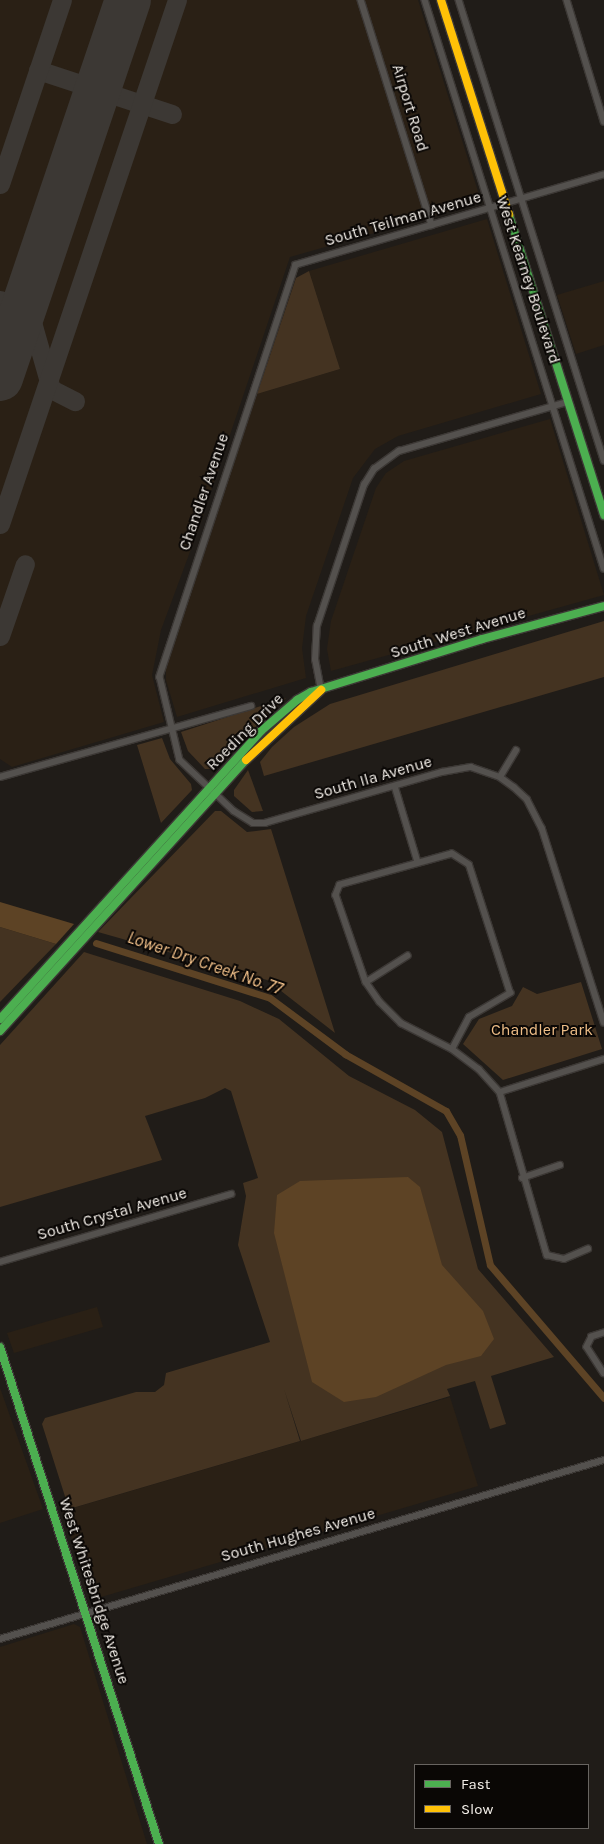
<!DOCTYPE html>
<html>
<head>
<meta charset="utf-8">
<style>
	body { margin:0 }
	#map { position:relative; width:604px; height:1844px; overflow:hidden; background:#201c18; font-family:Karla,sans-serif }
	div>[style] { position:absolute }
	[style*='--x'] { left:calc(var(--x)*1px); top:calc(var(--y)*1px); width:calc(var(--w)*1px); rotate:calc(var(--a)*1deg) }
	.built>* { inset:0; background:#2a2015 }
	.green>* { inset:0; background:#443321 }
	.water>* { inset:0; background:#5d4325 }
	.canal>* { height:7px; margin:-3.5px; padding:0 3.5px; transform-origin:3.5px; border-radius:3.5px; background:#5d4325 }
	.taxiway>* { height:19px; margin:-9.5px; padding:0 9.5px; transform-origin:9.5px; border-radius:9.5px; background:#3c3834 }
	.runway>* { height:46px; margin:-23px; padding:0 23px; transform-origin:23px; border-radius:23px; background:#3c3834 }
	.roads { filter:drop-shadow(1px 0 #3c3835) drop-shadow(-1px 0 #3c3835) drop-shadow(0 1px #3c3835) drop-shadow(0 -1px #3c3835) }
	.street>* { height:5.5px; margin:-2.75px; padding:0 2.75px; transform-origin:2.75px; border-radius:2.75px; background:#54514e }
	.fast>* { height:8px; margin:-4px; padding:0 4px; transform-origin:4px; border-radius:4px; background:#4caf50 }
	.slow>* { height:8px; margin:-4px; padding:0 4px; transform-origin:4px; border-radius:4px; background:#ffc107 }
	span { translate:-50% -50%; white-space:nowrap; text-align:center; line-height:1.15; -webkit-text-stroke:4px #0a0705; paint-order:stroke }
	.street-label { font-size:16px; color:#f4efe9 }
	.park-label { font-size:16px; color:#efbe87 }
	.water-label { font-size:18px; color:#f2c18a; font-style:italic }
	.legend { position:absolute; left:414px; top:1764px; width:175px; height:65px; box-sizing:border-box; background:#0a0705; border:1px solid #686460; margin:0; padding:6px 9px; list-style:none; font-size:15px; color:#f4efe9 }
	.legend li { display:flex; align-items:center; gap:10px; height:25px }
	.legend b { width:25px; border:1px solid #686460 }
</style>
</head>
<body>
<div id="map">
	<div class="built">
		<div style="clip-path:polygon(0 0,418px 0,481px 201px,435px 216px,433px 210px,422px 214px,423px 219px,290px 257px,209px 497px,203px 496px,198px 511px,204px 514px,161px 630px,152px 675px,164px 722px,12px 767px,0 759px)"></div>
		<div style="clip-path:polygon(487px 219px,541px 394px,398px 436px,375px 449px,353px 478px,306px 616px,302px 648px,306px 678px,177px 717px,166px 680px,166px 662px,257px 394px,340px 369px,309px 271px)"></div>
		<div style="clip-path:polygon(604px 281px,604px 345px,576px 354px,557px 295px)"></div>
		<div style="clip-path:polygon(550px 419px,604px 595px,331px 671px,327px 649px,331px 621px,376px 488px,386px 473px,404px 461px)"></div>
		<div style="clip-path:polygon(97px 1307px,103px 1327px,14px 1353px,7px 1333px)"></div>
		<div style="clip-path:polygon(0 1388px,43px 1509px,0 1523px)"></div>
		<div style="clip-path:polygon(450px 1397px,478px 1486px,91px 1600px,63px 1511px)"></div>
		<div style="clip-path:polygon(74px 1624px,80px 1627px,147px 1844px,0 1844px,0 1647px)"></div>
	</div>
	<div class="green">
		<div style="clip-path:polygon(309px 271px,340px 369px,257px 394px,296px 278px)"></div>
		<div style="clip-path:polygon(604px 621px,604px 677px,264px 776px,260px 762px,272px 747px,294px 727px,330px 704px)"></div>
		<div style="clip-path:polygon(286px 698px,211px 769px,205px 769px,188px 751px,181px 732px)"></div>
		<div style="clip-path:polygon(162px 738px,170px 759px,191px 784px,192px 790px,161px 823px,137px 745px)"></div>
		<div style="clip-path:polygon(248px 770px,263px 811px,252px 812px,234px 796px,234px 790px)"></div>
		<div style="clip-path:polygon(215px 811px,221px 811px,247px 832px,271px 829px,335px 1033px,267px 980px,98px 932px)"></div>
		<div style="clip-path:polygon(0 927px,56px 944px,0 1002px)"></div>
		<div style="clip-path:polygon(84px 952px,240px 1001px,279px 1019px,349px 1076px,415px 1110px,442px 1132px,478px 1269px,554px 1357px,491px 1376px,506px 1424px,490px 1429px,475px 1381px,447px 1389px,450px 1396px,301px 1441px,284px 1389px,300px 1441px,69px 1509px,42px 1424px,45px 1418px,136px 1392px,155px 1392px,164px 1385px,166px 1373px,270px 1342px,238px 1245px,246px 1196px,243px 1183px,258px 1178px,231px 1091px,225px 1088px,205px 1098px,145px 1116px,162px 1160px,0 1207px,0 1045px)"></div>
		<div style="clip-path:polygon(581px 982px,602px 1049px,503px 1080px,463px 1044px,479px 1019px,512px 1006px,523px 987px,537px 994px)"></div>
	</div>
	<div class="water">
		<div style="clip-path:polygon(0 902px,74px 924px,56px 944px,0 927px)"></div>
		<div style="clip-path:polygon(408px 1177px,420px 1187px,442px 1265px,483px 1311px,494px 1339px,481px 1356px,446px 1365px,376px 1397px,344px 1402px,312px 1382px,274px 1233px,277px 1195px,300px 1181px)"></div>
	</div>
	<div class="canal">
		<div style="--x:96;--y:943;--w:182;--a:17.5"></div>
		<div style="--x:270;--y:998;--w:94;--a:36.7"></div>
		<div style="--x:345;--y:1054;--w:116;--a:29.4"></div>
		<div style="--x:446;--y:1111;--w:28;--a:60"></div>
		<div style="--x:460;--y:1135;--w:133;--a:77"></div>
		<div style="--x:490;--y:1265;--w:175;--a:49.4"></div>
	</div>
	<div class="taxiway">
		<div style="--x:38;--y:70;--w:141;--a:18.2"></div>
		<div style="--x:0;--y:184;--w:194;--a:-71.4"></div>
		<div style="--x:0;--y:300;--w:25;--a:18"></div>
		<div style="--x:26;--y:301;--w:91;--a:74.1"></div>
		<div style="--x:51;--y:389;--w:27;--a:27"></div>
		<div style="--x:0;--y:524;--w:553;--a:-71.34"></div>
		<div style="--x:0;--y:636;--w:76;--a:-70.9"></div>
	</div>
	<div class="runway">
		<div style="--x:0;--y:378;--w:399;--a:-71.3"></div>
	</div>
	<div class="roads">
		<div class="street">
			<div style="--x:361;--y:0;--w:236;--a:72.5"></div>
			<div style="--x:425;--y:0;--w:596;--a:72.51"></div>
			<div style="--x:459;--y:0;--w:483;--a:72.5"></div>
			<div style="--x:567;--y:0;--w:127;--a:73"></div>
			<div style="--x:604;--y:175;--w:321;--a:163.7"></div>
			<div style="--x:296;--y:265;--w:434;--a:108.3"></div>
			<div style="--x:160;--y:677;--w:85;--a:76.5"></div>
			<div style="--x:180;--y:760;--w:74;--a:43.4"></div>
			<div style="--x:234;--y:811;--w:22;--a:32"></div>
			<div style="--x:253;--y:823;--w:12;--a:0"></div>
			<div style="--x:265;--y:823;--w:184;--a:-16.1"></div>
			<div style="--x:442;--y:772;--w:29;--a:-10"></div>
			<div style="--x:471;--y:767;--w:31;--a:19"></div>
			<div style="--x:500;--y:777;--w:17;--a:36"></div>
			<div style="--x:514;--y:787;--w:18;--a:43"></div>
			<div style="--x:527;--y:799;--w:33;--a:63"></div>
			<div style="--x:542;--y:828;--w:204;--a:72.3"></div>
			<div style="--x:321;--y:690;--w:31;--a:-101"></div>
			<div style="--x:315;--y:660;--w:34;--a:-87"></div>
			<div style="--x:317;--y:626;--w:149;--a:-71.6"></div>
			<div style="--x:364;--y:485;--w:19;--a:-58"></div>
			<div style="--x:374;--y:469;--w:31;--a:-36"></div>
			<div style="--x:399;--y:451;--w:176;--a:-16.2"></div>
			<div style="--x:0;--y:777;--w:261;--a:-15.8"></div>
			<div style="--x:500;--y:777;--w:31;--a:-59"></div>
			<div style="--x:395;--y:786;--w:79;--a:73.2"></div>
			<div style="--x:366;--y:982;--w:49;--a:-32.4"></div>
			<div style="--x:452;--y:1049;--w:36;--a:-62"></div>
			<div style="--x:469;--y:1017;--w:48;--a:-30.3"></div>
			<div style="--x:510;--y:993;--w:134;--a:-107.8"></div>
			<div style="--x:469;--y:865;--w:20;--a:-147"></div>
			<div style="--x:452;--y:854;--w:116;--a:164.5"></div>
			<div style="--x:340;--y:885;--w:11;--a:112"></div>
			<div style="--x:336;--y:895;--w:92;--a:71"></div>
			<div style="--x:366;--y:982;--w:24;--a:55"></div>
			<div style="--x:380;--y:1002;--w:30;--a:45"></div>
			<div style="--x:401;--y:1023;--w:57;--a:27"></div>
			<div style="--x:452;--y:1049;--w:34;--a:37"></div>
			<div style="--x:479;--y:1069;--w:31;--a:48"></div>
			<div style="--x:500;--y:1092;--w:170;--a:73.9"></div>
			<div style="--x:547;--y:1255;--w:17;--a:13"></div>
			<div style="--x:564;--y:1259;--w:26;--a:-23"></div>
			<div style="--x:500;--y:1092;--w:109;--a:-17.6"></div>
			<div style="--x:522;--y:1178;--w:40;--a:-18.9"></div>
			<div style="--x:0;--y:1262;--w:241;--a:-16.4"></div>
			<div style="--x:604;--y:1333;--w:13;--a:162"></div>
			<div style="--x:592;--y:1337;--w:11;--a:117"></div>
			<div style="--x:587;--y:1347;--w:31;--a:57"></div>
			<div style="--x:0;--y:1639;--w:630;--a:-16.51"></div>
		</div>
		<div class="fast">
			<div style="--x:509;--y:215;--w:315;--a:72.4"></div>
			<div style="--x:0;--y:1019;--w:389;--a:-47.8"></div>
			<div style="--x:261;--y:731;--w:48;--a:-40.7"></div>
			<div style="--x:297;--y:700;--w:16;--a:-30"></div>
			<div style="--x:311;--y:692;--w:179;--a:-17.2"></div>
			<div style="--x:482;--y:639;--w:126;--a:-15.1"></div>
			<div style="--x:0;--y:1031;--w:366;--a:-47.8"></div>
			<div style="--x:0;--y:1347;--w:522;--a:72.26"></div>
		</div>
		<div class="slow">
			<div style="--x:441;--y:0;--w:225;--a:72.4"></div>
			<div style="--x:246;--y:760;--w:103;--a:-43"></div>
		</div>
	</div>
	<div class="street-label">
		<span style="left:410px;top:108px;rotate:73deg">Airport Road</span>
		<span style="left:403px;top:219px;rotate:-16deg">South Teilman Avenue</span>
		<span style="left:528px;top:280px;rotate:72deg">West Kearney Boulevard</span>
		<span style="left:204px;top:492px;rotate:-71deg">Chandler Avenue</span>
		<span style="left:458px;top:633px;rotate:-17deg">South West Avenue</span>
		<span style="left:245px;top:732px;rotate:-45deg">Roeding Drive</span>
		<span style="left:373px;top:778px;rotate:-16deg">South Ila Avenue</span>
		<span style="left:112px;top:1214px;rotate:-16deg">South Crystal Avenue</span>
		<span style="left:298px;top:1535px;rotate:-16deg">South Hughes Avenue</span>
		<span style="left:94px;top:1591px;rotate:72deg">West Whitesbridge Avenue</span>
	</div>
	<div class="park-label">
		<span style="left:542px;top:1030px">Chandler Park</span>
	</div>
	<div class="water-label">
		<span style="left:205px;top:963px;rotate:19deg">Lower Dry Creek No. 77</span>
	</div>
	<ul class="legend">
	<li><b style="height:6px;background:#4caf50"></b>Fast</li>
	<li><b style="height:6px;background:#ffc107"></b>Slow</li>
	</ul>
</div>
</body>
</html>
